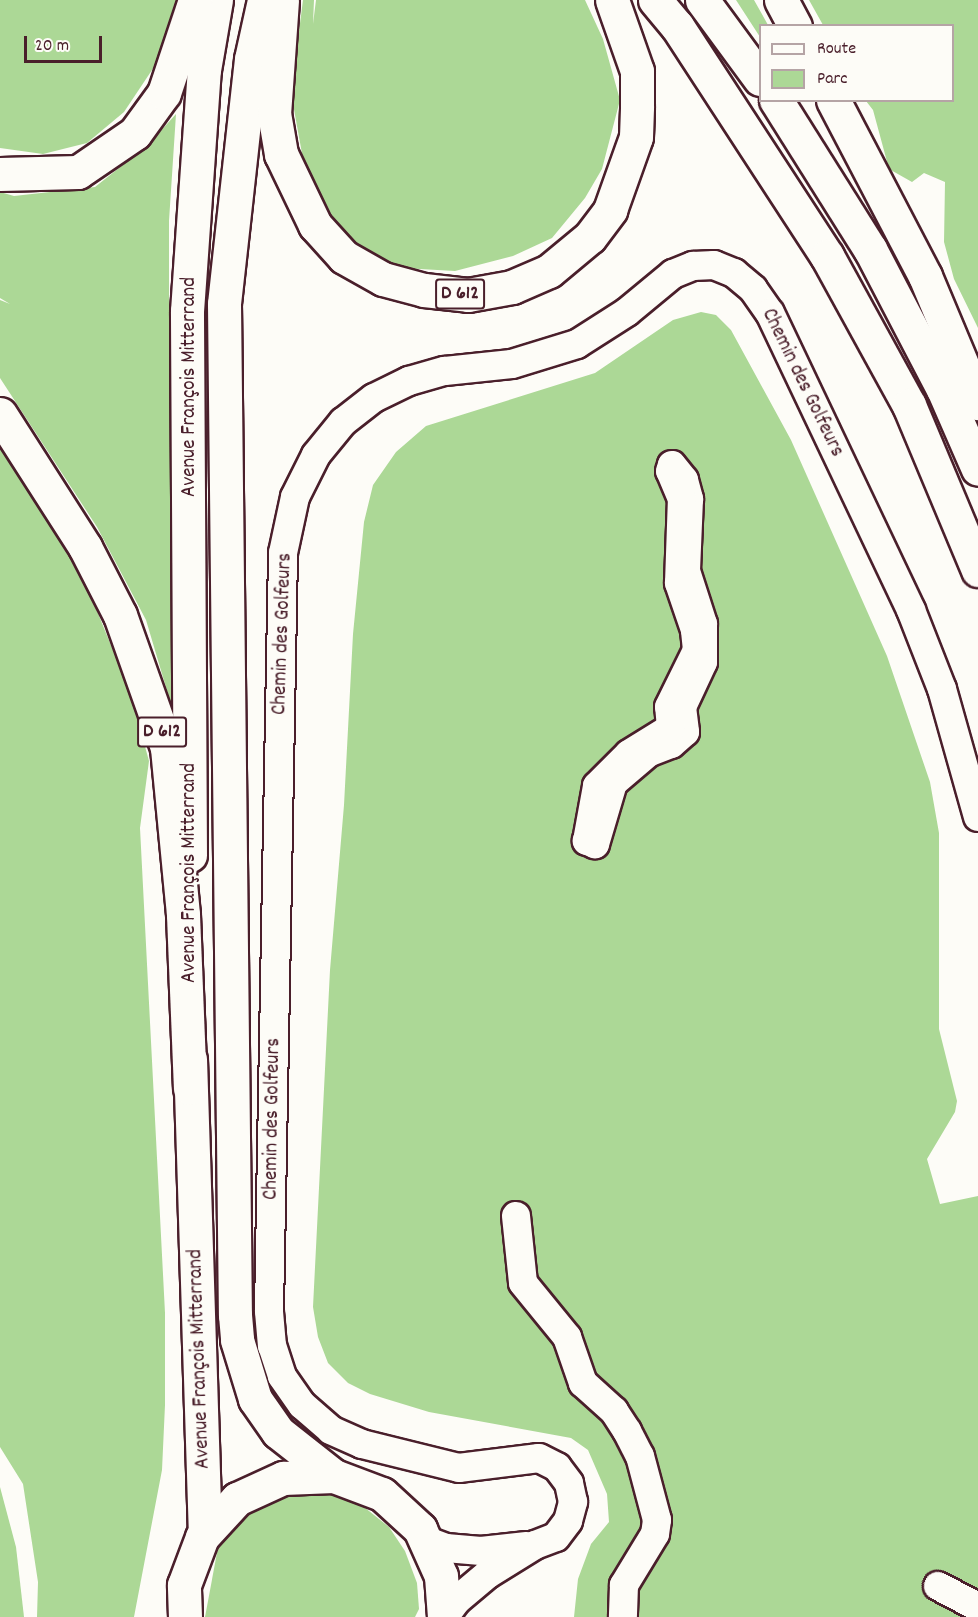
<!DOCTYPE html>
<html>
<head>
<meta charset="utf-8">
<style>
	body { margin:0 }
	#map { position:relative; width:978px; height:1617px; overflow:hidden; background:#fdfcf7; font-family:Dekko,sans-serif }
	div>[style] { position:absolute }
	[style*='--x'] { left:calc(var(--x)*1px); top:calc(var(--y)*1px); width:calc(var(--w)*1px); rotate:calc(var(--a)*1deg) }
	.green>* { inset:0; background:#acd896 }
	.roads { filter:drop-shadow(2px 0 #4a1f2b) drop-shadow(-2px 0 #4a1f2b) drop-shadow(0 2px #4a1f2b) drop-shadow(0 -2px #4a1f2b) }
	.minor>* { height:28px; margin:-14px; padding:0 14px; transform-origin:14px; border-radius:14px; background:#fdfcf7 }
	.major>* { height:33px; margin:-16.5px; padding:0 16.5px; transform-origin:16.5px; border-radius:16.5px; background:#fdfcf7 }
	.highway>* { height:33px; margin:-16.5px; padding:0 16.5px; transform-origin:16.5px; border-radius:16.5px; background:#fdfcf7 }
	span { translate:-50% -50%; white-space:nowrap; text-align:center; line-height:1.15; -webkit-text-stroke:5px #fdfcf7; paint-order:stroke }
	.shield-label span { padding:2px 4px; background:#fdfcf7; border:2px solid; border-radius:4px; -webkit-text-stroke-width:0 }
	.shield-label { font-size:20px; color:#4a1f2b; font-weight:700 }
	.street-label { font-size:21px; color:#4a1f2b }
	.legend { position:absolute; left:759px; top:24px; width:195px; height:78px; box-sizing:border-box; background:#fdfcf7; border:2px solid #b5a4a5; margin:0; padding:8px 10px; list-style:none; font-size:18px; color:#4a1f2b }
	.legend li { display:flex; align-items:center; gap:12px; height:30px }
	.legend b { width:30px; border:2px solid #b5a4a5 }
	.scale { position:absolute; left:24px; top:36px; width:78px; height:27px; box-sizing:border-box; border:3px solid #4a1f2b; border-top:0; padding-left:8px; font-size:18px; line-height:21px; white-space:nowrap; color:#4a1f2b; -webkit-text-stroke:4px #fdfcf7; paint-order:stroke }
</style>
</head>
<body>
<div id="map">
	<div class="green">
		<div style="clip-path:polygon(0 0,177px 0,160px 58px,124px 112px,87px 143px,43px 154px,0 148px)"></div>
		<div style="clip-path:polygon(303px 0,314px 0,313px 24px,316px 0,585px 0,603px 39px,620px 100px,602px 169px,585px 198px,552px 238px,513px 256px,455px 271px,402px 268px,352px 245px,320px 203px,303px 159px,291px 93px)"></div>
		<div style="clip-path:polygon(736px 0,754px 0,768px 25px,760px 26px,760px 37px)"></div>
		<div style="clip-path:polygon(809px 0,978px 0,978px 328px,954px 279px,944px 242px,945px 182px,924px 173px,912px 182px,889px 169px,873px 110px,866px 101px,952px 100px,952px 26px,823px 25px)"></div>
		<div style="clip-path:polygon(176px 114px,169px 221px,169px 351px,179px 731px,146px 620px,97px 527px,0 378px,0 300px,10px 304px,0 298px,0 192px,14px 196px,95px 187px,148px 145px)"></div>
		<div style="clip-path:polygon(701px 312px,716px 315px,731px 330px,791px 440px,887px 656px,930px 782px,939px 833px,939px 1029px,957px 1101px,955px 1112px,927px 1159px,940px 1204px,978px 1196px,978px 1617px,574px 1617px,578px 1579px,591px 1544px,609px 1522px,607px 1494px,588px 1450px,571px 1438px,429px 1412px,370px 1394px,348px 1383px,328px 1363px,318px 1337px,313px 1307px,330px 970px,344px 805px,353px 634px,364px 522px,373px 485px,396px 452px,426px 426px,595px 373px,673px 320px)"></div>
		<div style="clip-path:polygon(0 447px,43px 508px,86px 584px,130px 692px,149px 761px,140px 828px,165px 1313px,165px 1405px,162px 1470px,134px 1617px,37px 1617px,38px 1582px,23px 1484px,0 1447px)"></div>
		<div style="clip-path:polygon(0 1487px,16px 1547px,24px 1617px,0 1617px)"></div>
		<div style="clip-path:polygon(303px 1493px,334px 1495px,364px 1507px,389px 1527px,405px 1551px,417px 1583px,419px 1609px,415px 1617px,205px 1617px,219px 1542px,234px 1521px,273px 1498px)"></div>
	</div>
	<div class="roads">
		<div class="minor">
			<div style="--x:672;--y:465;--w:19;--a:51"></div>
			<div style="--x:684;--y:480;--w:20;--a:75"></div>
			<div style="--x:689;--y:499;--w:72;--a:92.4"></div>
			<div style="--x:686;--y:571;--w:56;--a:72.2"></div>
			<div style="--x:703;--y:624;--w:38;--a:90"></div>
			<div style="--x:703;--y:662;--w:50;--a:115"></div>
			<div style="--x:682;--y:707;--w:25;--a:83"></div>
			<div style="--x:685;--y:732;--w:18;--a:139"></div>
			<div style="--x:671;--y:744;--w:25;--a:159"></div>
			<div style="--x:648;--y:753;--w:46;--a:139.4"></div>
			<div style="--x:613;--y:783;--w:64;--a:106.4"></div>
			<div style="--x:595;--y:844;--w:9;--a:-159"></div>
			<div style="--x:587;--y:841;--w:56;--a:-79.7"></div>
			<div style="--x:597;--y:786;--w:45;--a:-45"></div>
			<div style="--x:629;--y:754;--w:49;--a:-31.8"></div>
			<div style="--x:671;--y:728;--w:21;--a:-95"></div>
			<div style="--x:669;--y:707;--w:64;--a:-63.8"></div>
			<div style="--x:697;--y:650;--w:20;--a:-96"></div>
			<div style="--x:695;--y:630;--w:50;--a:-108.8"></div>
			<div style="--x:679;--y:583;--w:84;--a:-88"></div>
			<div style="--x:682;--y:499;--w:30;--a:-113"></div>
			<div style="--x:670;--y:471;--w:6;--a:-72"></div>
			<div style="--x:516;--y:1216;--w:67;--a:84"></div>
			<div style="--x:523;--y:1283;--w:70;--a:50.8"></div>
			<div style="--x:567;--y:1337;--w:49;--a:70.8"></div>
			<div style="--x:583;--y:1383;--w:42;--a:42.1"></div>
			<div style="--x:614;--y:1411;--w:24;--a:57"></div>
			<div style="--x:627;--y:1431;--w:28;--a:63"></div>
			<div style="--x:640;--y:1456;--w:66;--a:75.1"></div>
			<div style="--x:657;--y:1520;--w:14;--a:98"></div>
			<div style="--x:655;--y:1534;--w:60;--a:121.3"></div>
			<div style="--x:624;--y:1585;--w:32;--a:92"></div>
			<div style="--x:427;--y:1541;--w:20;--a:20"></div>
			<div style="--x:446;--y:1548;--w:35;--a:5"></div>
			<div style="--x:481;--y:1551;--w:46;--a:-6.2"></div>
			<div style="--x:938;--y:1586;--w:45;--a:27.7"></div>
			<div style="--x:444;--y:1617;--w:21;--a:-53"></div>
			<div style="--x:457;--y:1600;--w:40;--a:-40"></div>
			<div style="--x:488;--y:1574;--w:55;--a:-31.7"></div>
			<div style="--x:535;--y:1545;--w:22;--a:-21"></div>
			<div style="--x:556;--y:1537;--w:20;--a:-53"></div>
			<div style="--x:568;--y:1521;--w:20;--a:-75"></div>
			<div style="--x:573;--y:1502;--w:19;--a:-102"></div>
			<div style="--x:569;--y:1483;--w:20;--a:-127"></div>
			<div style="--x:557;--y:1467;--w:20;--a:-153"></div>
			<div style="--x:539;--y:1458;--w:81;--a:172.9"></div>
			<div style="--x:459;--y:1468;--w:100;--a:-166.1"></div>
			<div style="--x:362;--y:1444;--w:34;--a:-156"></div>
			<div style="--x:331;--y:1430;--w:38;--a:-139"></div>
			<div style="--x:302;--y:1405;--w:35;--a:-125"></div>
			<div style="--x:282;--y:1376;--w:32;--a:-108"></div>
			<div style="--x:272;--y:1346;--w:35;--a:-95"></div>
			<div style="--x:269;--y:1311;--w:758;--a:-88.94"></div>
			<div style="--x:283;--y:553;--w:57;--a:-77.9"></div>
			<div style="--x:295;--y:497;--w:47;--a:-63.4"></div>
			<div style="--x:316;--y:455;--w:43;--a:-50.7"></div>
			<div style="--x:343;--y:422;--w:39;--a:-38"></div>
			<div style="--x:374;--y:398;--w:39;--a:-26"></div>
			<div style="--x:409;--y:381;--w:37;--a:-16"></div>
			<div style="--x:445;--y:371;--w:67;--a:-6"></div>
			<div style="--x:512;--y:364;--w:68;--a:-17.1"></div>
			<div style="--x:577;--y:344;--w:59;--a:-32.6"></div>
			<div style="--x:627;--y:312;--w:60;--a:-39.6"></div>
			<div style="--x:673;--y:274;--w:22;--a:-22"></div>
			<div style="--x:693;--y:266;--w:21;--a:-3"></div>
			<div style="--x:714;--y:265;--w:22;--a:22"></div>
			<div style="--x:734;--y:273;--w:25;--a:40"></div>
			<div style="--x:753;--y:289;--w:29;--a:55"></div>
			<div style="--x:770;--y:313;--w:329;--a:64.6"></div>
			<div style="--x:911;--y:610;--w:85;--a:68.6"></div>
			<div style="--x:942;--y:689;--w:133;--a:74.3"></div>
		</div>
		<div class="major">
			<div style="--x:264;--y:0;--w:60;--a:102.4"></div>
			<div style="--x:251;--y:59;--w:246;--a:96.3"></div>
			<div style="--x:224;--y:304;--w:1011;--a:89.38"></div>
			<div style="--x:235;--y:1315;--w:25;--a:85"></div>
			<div style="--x:237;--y:1340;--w:62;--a:73"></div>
			<div style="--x:255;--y:1399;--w:40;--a:55.1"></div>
			<div style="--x:278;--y:1432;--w:71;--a:38.2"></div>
			<div style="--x:190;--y:855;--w:544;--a:-90.32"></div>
			<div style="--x:187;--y:311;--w:242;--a:-86"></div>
			<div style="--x:204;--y:70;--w:71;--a:-80.3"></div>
			<div style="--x:190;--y:1059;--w:473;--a:88.2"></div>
			<div style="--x:185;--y:1617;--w:32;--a:-92"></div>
			<div style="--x:184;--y:1585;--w:51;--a:-69.4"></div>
			<div style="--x:202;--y:1537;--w:52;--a:-47.4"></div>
			<div style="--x:237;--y:1499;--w:51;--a:-24.5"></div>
			<div style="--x:283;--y:1478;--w:51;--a:-2.2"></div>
			<div style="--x:334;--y:1476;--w:51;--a:20.6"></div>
			<div style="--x:382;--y:1494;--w:52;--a:42.6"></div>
			<div style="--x:420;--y:1529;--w:51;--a:65.9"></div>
			<div style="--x:441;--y:1576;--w:41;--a:85.8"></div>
		</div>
		<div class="highway">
			<div style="--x:282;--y:0;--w:113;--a:94"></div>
			<div style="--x:274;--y:113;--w:42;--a:80.3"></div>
			<div style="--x:281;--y:154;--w:79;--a:64.4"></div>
			<div style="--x:315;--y:225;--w:43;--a:47.8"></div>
			<div style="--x:344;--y:257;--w:45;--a:29.4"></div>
			<div style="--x:383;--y:279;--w:42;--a:15"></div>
			<div style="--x:424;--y:290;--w:44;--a:6.5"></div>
			<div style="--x:468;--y:295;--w:45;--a:-10.3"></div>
			<div style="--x:512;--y:287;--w:40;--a:-23.4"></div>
			<div style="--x:549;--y:271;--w:53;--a:-39.7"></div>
			<div style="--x:590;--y:237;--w:34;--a:-53"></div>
			<div style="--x:610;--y:210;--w:77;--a:-70.4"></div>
			<div style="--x:636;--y:137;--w:31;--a:-88"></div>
			<div style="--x:637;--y:106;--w:35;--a:-90"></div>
			<div style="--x:637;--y:71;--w:75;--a:-109.4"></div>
			<div style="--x:655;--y:0;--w:34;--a:50"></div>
			<div style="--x:677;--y:26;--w:275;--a:56.9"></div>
			<div style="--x:827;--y:256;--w:170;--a:61.2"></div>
			<div style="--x:909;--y:405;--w:179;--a:67.3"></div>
			<div style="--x:702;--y:0;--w:98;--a:53.7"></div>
			<div style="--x:781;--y:0;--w:30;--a:62"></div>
			<div style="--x:776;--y:100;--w:176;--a:57.8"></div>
			<div style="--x:870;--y:249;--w:158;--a:62.5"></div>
			<div style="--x:943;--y:389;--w:87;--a:66.4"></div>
			<div style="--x:833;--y:100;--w:199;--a:62.4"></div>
			<div style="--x:925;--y:276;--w:138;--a:67.3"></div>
			<div style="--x:0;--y:174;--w:78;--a:-1.5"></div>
			<div style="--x:78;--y:172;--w:69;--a:-34.4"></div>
			<div style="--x:135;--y:133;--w:49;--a:-54.1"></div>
			<div style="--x:164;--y:93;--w:98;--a:-71.6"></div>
			<div style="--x:0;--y:414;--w:158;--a:57.4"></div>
			<div style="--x:85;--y:547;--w:76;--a:62.8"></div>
			<div style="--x:120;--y:615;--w:141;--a:70.5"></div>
			<div style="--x:167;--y:748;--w:168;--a:84.5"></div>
			<div style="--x:183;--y:915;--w:173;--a:87.7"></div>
		</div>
	</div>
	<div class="shield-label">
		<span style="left:460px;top:294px">D 612</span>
		<span style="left:162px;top:732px">D 612</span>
	</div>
	<div class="street-label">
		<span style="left:802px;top:383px;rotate:64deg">Chemin des Golfeurs</span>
		<span style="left:190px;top:387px;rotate:-90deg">Avenue François Mitterrand</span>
		<span style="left:283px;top:634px;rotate:-88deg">Chemin des Golfeurs</span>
		<span style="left:190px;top:873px;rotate:-90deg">Avenue François Mitterrand</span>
		<span style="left:273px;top:1119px;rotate:-89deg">Chemin des Golfeurs</span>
		<span style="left:200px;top:1359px;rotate:-92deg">Avenue François Mitterrand</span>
	</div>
	<ul class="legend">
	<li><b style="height:8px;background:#fdfcf7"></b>Route</li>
	<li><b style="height:16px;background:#acd896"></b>Parc</li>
	</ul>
	<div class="scale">20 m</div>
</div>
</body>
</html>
